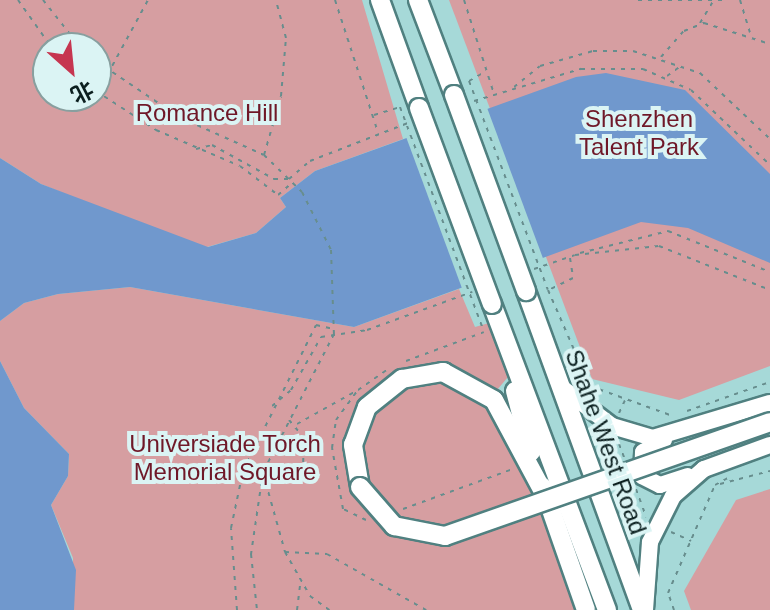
<!DOCTYPE html>
<html>
<head>
<meta charset="utf-8">
<style>
	body { margin:0 }
	#map { position:relative; width:770px; height:610px; overflow:hidden; background:#a6d9d8; font-family:Helvetica,"Noto Sans SC",sans-serif }
	div>[style] { position:absolute }
	[style*='--x'] { left:calc(var(--x)*1px); top:calc(var(--y)*1px); width:calc(var(--w)*1px); rotate:calc(var(--a)*1deg) }
	.green>* { inset:0; background:#d69ea1 }
	.water>* { inset:0; background:#7098cd }
	.pier>* { inset:0; background:#a6d9d8 }
	.path>* { height:2px; margin-top:-1px; transform-origin:0; background:repeating-linear-gradient(90deg,#678d8d 0 4px,transparent 0 10px) }
	.roads { filter:drop-shadow(2px 0 #508080) drop-shadow(-2px 0 #508080) drop-shadow(0 2px #508080) drop-shadow(0 -2px #508080) }
	.secondary>* { height:16px; margin:-8px; padding:0 8px; transform-origin:8px; border-radius:8px; background:#fff }
	.primary>* { height:18px; margin:-9px; padding:0 9px; transform-origin:9px; border-radius:9px; background:#fff }
	.path-bridge>* { height:2px; margin-top:-1px; transform-origin:0; background:repeating-linear-gradient(90deg,#678d8d 0 4px,transparent 0 10px) }
	.bridges { filter:drop-shadow(2px 0 #508080) drop-shadow(-2px 0 #508080) drop-shadow(0 2px #508080) drop-shadow(0 -2px #508080) }
	.primary-bridge>* { height:18px; margin:-9px; padding:0 9px; transform-origin:9px; border-radius:9px; background:#fff }
	span { translate:-50% -50%; white-space:nowrap; text-align:center; line-height:1.15; -webkit-text-stroke:8px #dbf4f4; paint-order:stroke }
	.park-label { font-size:24px; color:#6f1828 }
	.street-label { font-size:24px; color:#0b1f1f }
	.north { position:absolute; left:32px; top:32px; width:80px; height:80px; box-sizing:border-box; background:#dbf4f4; border:2px solid #889f9f; border-radius:50%; rotate:153deg; font-size:22px; font-weight:700; line-height:32px; text-align:center; color:#0b1f1f }
	.north::after { content:''; display:block; margin:auto; width:28px; height:36px; background:#c63650; clip-path:polygon(50% 0,100% 100%,50% 72%,0 100%) }
</style>
</head>
<body>
<div id="map">
	<div class="green">
		<div style="clip-path:polygon(evenodd,0 0,362px 0,403px 139px,315px 171px,280px 198px,286px 207px,256px 233px,207px 247px,183px 242px,41px 184px,0 158px,0 0,48px 48px,96px 48px,96px 96px,48px 96px,48px 48px)"></div>
		<div style="clip-path:polygon(449px 0,770px 0,770px 366px,679px 400px,592px 379px)"></div>
		<div style="clip-path:polygon(130px 287px,354px 327px,459px 289px,475px 327px,489px 323px,508px 377px,497px 390px,575px 610px,73px 610px,73px 558px,51px 505px,68px 476px,69px 454px,24px 408px,0 361px,0 321px,24px 303px,58px 294px)"></div>
		<div style="clip-path:polygon(770px 489px,770px 610px,691px 610px,684px 591px,736px 500px)"></div>
	</div>
	<div class="water">
		<div style="clip-path:polygon(606px 73px,685px 90px,770px 174px,770px 263px,688px 228px,641px 222px,354px 327px,130px 287px,58px 294px,24px 303px,0 321px,0 158px,41px 184px,208px 247px,256px 233px,286px 207px,280px 198px,315px 171px,576px 77px)"></div>
		<div style="clip-path:polygon(0 361px,24px 408px,69px 454px,68px 476px,51px 505px,76px 570px,74px 610px,0 610px)"></div>
	</div>
	<div class="pier">
		<div style="clip-path:polygon(486px 105px,544px 261px,463px 291px,405px 134px)"></div>
	</div>
	<div class="path">
		<div style="--x:18;--y:0;--w:59;--a:54.7"></div>
		<div style="--x:43;--y:0;--w:61;--a:51.6"></div>
		<div style="--x:335;--y:0;--w:139;--a:72"></div>
		<div style="--x:464;--y:0;--w:99;--a:72.3"></div>
		<div style="--x:638;--y:0;--w:85;--a:0"></div>
		<div style="--x:740;--y:0;--w:34;--a:73"></div>
		<div style="--x:700;--y:23;--w:26;--a:-59"></div>
		<div style="--x:661;--y:57;--w:35;--a:-49"></div>
		<div style="--x:684;--y:31;--w:22;--a:-22"></div>
		<div style="--x:704;--y:23;--w:69;--a:17.7"></div>
		<div style="--x:96;--y:61;--w:100;--a:34"></div>
		<div style="--x:179;--y:117;--w:93;--a:24.1"></div>
		<div style="--x:264;--y:155;--w:53;--a:44.2"></div>
		<div style="--x:302;--y:192;--w:65;--a:63.4"></div>
		<div style="--x:331;--y:250;--w:84;--a:88"></div>
		<div style="--x:334;--y:334;--w:155;--a:117.2"></div>
		<div style="--x:263;--y:472;--w:83;--a:98.3"></div>
		<div style="--x:251;--y:554;--w:56;--a:83.9"></div>
		<div style="--x:667;--y:76;--w:17;--a:-36"></div>
		<div style="--x:469;--y:81;--w:20;--a:-30"></div>
		<div style="--x:514;--y:87;--w:33;--a:-39"></div>
		<div style="--x:540;--y:66;--w:55;--a:-15.8"></div>
		<div style="--x:593;--y:51;--w:40;--a:0"></div>
		<div style="--x:633;--y:51;--w:71;--a:18.2"></div>
		<div style="--x:700;--y:73;--w:96;--a:43.3"></div>
		<div style="--x:96;--y:91;--w:72;--a:33"></div>
		<div style="--x:156;--y:130;--w:91;--a:23.2"></div>
		<div style="--x:240;--y:166;--w:48;--a:37.3"></div>
		<div style="--x:278;--y:195;--w:20;--a:-41"></div>
		<div style="--x:98;--y:92;--w:105;--a:-61.5"></div>
		<div style="--x:474;--y:101;--w:112;--a:-16.7"></div>
		<div style="--x:581;--y:69;--w:62;--a:0"></div>
		<div style="--x:643;--y:69;--w:52;--a:23.6"></div>
		<div style="--x:691;--y:90;--w:109;--a:43.5"></div>
		<div style="--x:374;--y:115;--w:27;--a:-17"></div>
		<div style="--x:196;--y:149;--w:16;--a:-14"></div>
		<div style="--x:212;--y:145;--w:71;--a:28.7"></div>
		<div style="--x:274;--y:179;--w:15;--a:0"></div>
		<div style="--x:289;--y:179;--w:28;--a:-41"></div>
		<div style="--x:310;--y:161;--w:105;--a:-21.2"></div>
		<div style="--x:264;--y:155;--w:61;--a:-73.9"></div>
		<div style="--x:281;--y:96;--w:58;--a:-85.1"></div>
		<div style="--x:286;--y:38;--w:39;--a:-105"></div>
		<div style="--x:580;--y:253;--w:91;--a:-14"></div>
		<div style="--x:668;--y:231;--w:110;--a:21.9"></div>
		<div style="--x:570;--y:258;--w:20;--a:81"></div>
		<div style="--x:573;--y:278;--w:28;--a:154"></div>
		<div style="--x:548;--y:290;--w:105;--a:66.4"></div>
		<div style="--x:590;--y:386;--w:88;--a:19.9"></div>
		<div style="--x:534;--y:269;--w:43;--a:-18.9"></div>
		<div style="--x:575;--y:255;--w:84;--a:-6.1"></div>
		<div style="--x:659;--y:246;--w:119;--a:21.6"></div>
		<div style="--x:406;--y:361;--w:83;--a:-20.4"></div>
		<div style="--x:272;--y:406;--w:25;--a:-40"></div>
		<div style="--x:291;--y:390;--w:61;--a:-60.5"></div>
		<div style="--x:321;--y:337;--w:47;--a:-8.7"></div>
		<div style="--x:367;--y:330;--w:112;--a:-19.9"></div>
		<div style="--x:687;--y:411;--w:88;--a:-19.3"></div>
		<div style="--x:619;--y:413;--w:14;--a:-65"></div>
		<div style="--x:289;--y:420;--w:23;--a:50"></div>
		<div style="--x:304;--y:438;--w:24;--a:92"></div>
		<div style="--x:297;--y:424;--w:70;--a:-29.1"></div>
		<div style="--x:619;--y:444;--w:14;--a:69"></div>
		<div style="--x:263;--y:473;--w:82;--a:74.4"></div>
		<div style="--x:285;--y:552;--w:42;--a:2.7"></div>
		<div style="--x:327;--y:554;--w:114;--a:29.5"></div>
		<div style="--x:720;--y:484;--w:52;--a:-14.6"></div>
		<div style="--x:636;--y:489;--w:30;--a:70"></div>
		<div style="--x:403;--y:509;--w:117;--a:-20"></div>
		<div style="--x:366;--y:520;--w:25;--a:-154"></div>
		<div style="--x:343;--y:509;--w:62;--a:-100.2"></div>
		<div style="--x:332;--y:448;--w:28;--a:-82"></div>
		<div style="--x:336;--y:420;--w:37;--a:-54"></div>
		<div style="--x:358;--y:390;--w:38;--a:-35"></div>
		<div style="--x:671;--y:532;--w:22;--a:24"></div>
		<div style="--x:285;--y:552;--w:51;--a:60.4"></div>
		<div style="--x:310;--y:596;--w:24;--a:36"></div>
		<div style="--x:237;--y:610;--w:82;--a:-94.2"></div>
		<div style="--x:231;--y:528;--w:58;--a:-78.1"></div>
		<div style="--x:243;--y:471;--w:163;--a:-63.4"></div>
		<div style="--x:316;--y:325;--w:17;--a:13"></div>
		<div style="--x:297;--y:610;--w:26;--a:-83"></div>
		<div style="--x:674;--y:610;--w:18;--a:-109"></div>
		<div style="--x:668;--y:593;--w:118;--a:-66.5"></div>
		<div style="--x:715;--y:485;--w:18;--a:-29"></div>
	</div>
	<div class="roads">
		<div class="secondary">
			<div style="--x:561;--y:387;--w:64;--a:37.4"></div>
			<div style="--x:612;--y:426;--w:43;--a:16.3"></div>
			<div style="--x:653;--y:438;--w:122;--a:-16.7"></div>
			<div style="--x:664;--y:440;--w:24;--a:150"></div>
			<div style="--x:643;--y:452;--w:24;--a:92"></div>
			<div style="--x:642;--y:476;--w:20;--a:27"></div>
			<div style="--x:660;--y:485;--w:29;--a:-18"></div>
			<div style="--x:645;--y:610;--w:68;--a:-85.8"></div>
			<div style="--x:650;--y:542;--w:51;--a:-63.4"></div>
			<div style="--x:673;--y:496;--w:41;--a:-41.1"></div>
			<div style="--x:704;--y:469;--w:70;--a:-20"></div>
		</div>
		<div class="primary">
			<div style="--x:380;--y:0;--w:115;--a:70.1"></div>
			<div style="--x:418;--y:0;--w:102;--a:69.2"></div>
			<div style="--x:526;--y:291;--w:339;--a:70"></div>
			<div style="--x:492;--y:304;--w:327;--a:69.4"></div>
			<div style="--x:515;--y:391;--w:63;--a:75.3"></div>
			<div style="--x:360;--y:487;--w:43;--a:-99.5"></div>
			<div style="--x:353;--y:445;--w:40;--a:-69.8"></div>
			<div style="--x:367;--y:407;--w:45;--a:-38.7"></div>
			<div style="--x:402;--y:379;--w:42;--a:-9.7"></div>
			<div style="--x:443;--y:372;--w:58;--a:28.8"></div>
			<div style="--x:494;--y:400;--w:112;--a:61.8"></div>
			<div style="--x:543;--y:487;--w:130;--a:70.7"></div>
		</div>
	</div>
	<div class="path-bridge">
		<div style="--x:469;--y:81;--w:223;--a:69.3"></div>
		<div style="--x:400;--y:107;--w:240;--a:69.5"></div>
	</div>
	<div class="bridges">
		<div class="primary-bridge">
			<div style="--x:454;--y:95;--w:209;--a:69.8"></div>
			<div style="--x:419;--y:108;--w:209;--a:69.6"></div>
			<div style="--x:360;--y:487;--w:52;--a:48.9"></div>
			<div style="--x:394;--y:526;--w:52;--a:11.1"></div>
			<div style="--x:445;--y:536;--w:344;--a:-19.3"></div>
		</div>
	</div>
	<div class="park-label">
		<span style="left:207px;top:113px">Romance Hill</span>
		<span style="left:639px;top:133px">Shenzhen<br>Talent Park</span>
		<span style="left:225px;top:458px">Universiade Torch<br>Memorial Square</span>
	</div>
	<div class="street-label">
		<span style="left:606px;top:442px;rotate:70deg">Shahe West Road</span>
	</div>
	<div class="north">北</div>
</div>
</body>
</html>
